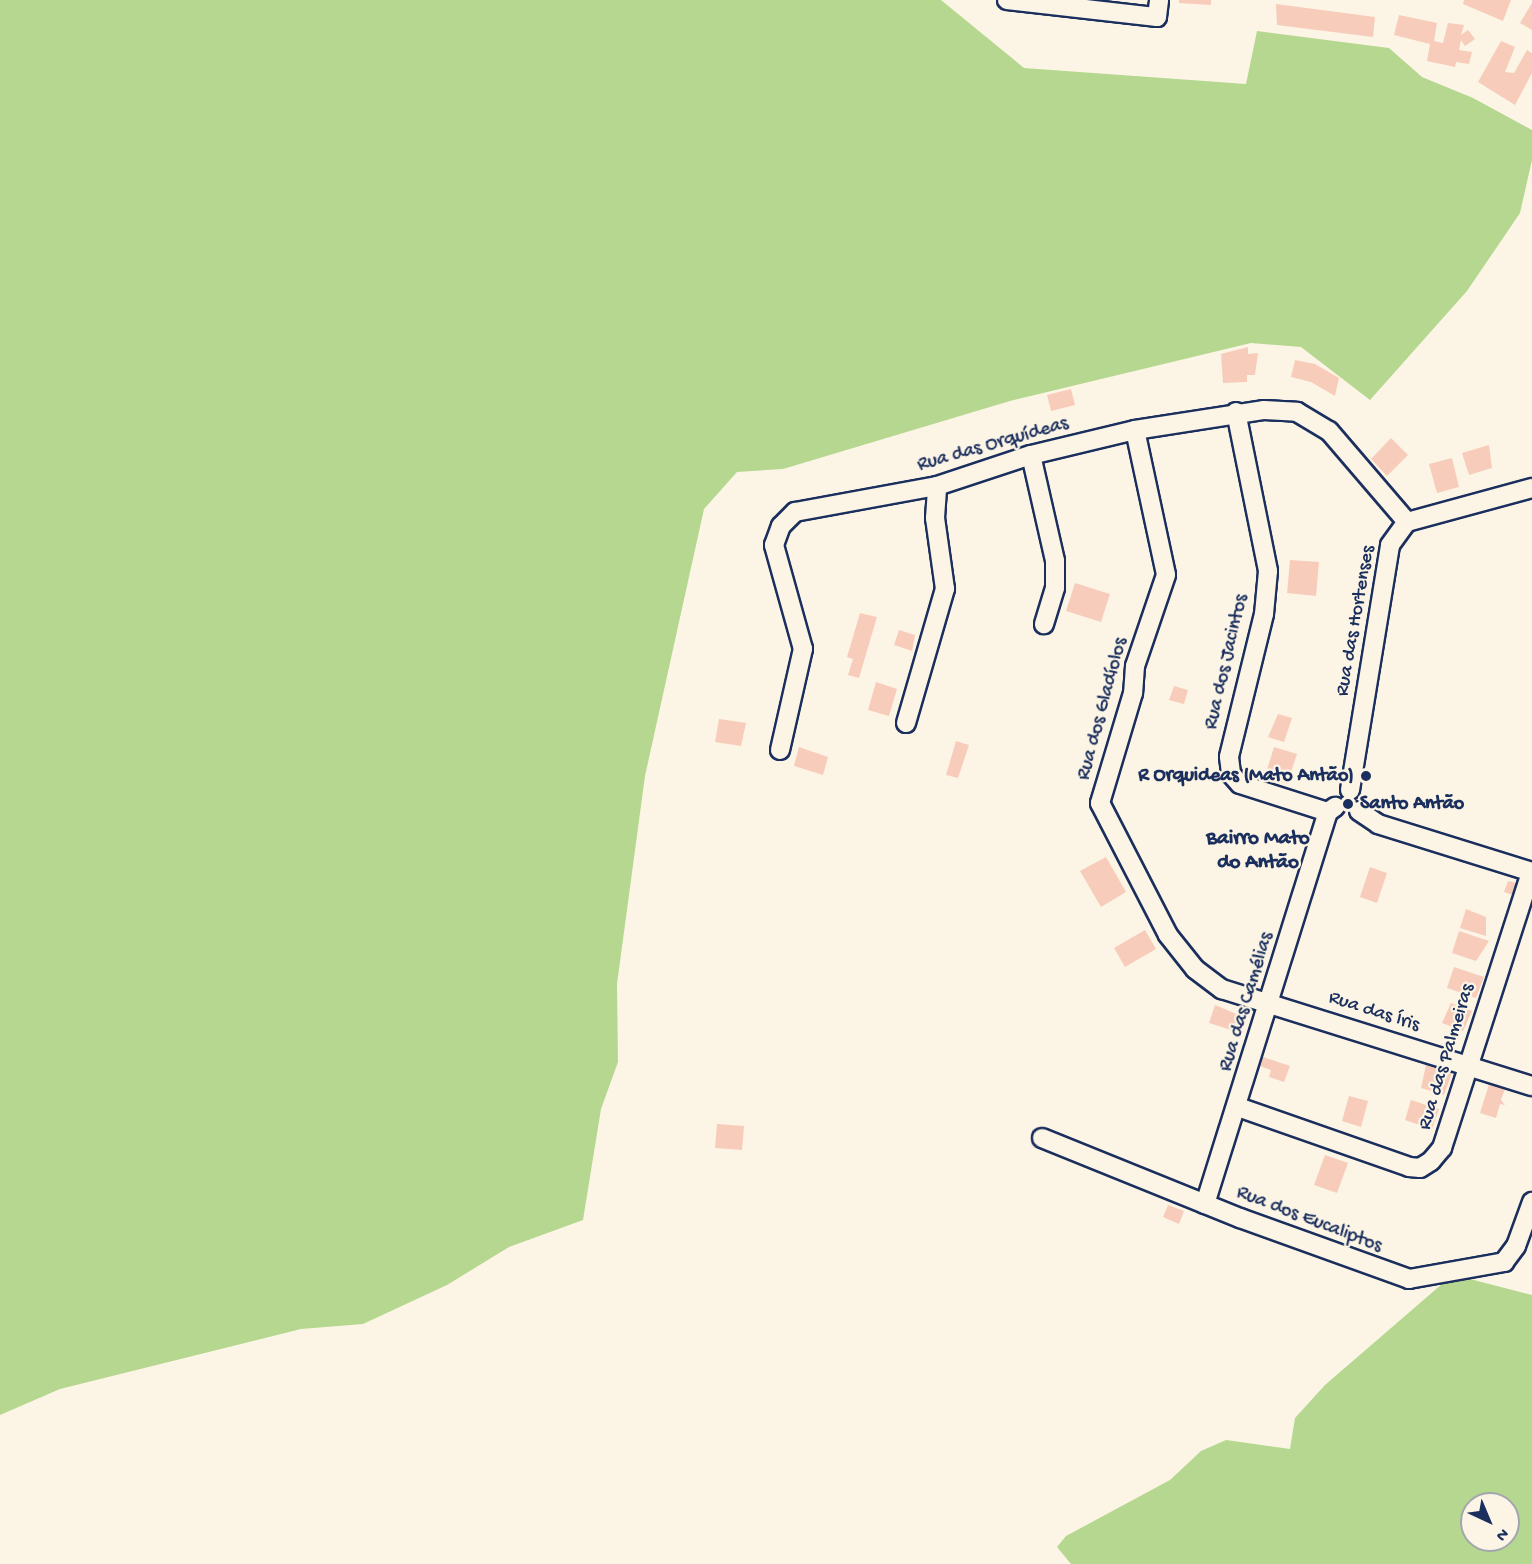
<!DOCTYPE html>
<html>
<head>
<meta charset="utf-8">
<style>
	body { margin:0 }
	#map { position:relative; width:1532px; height:1564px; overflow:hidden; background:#fcf5e5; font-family:"Gochi Hand",sans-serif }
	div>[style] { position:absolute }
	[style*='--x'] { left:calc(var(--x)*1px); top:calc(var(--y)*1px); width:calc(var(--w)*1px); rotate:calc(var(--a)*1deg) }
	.green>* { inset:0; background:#b6d790 }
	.building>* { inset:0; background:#f8ccba }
	.roads { filter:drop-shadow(2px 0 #1b2f5e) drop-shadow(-2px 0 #1b2f5e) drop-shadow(0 2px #1b2f5e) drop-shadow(0 -2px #1b2f5e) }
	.minor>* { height:18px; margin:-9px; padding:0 9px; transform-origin:9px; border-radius:9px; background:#fcf5e5 }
	.dots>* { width:16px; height:16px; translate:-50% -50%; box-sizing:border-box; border:3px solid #fcf5e5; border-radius:50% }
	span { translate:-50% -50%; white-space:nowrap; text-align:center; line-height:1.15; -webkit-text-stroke:4.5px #fcf5e5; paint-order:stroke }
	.street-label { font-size:20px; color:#1b2f5e }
	.poi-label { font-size:20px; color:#1b2f5e; font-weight:700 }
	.right { translate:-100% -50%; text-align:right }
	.left { translate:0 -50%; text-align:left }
	.neighbourhood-label { font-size:21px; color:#1b2f5e; font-weight:700 }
	.north { position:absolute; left:1460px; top:1492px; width:60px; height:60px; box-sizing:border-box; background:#fcf5e5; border:2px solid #a2a6af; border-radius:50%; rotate:136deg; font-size:16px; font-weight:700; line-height:24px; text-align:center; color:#1b2f5e }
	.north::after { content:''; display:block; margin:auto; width:21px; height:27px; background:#1b2f5e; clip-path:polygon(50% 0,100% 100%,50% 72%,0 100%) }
</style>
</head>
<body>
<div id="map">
	<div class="green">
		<div style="clip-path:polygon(0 0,941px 0,1024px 68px,1246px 84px,1257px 31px,1389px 48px,1422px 77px,1473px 98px,1532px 130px,1532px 160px,1520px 213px,1467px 291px,1370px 400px,1301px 347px,1251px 343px,1010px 401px,783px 469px,737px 472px,704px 509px,645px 776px,617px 984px,618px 1062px,601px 1109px,583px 1220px,509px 1247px,447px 1285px,363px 1324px,301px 1329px,60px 1389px,0 1415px)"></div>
		<div style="clip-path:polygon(evenodd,1466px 1278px,1532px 1295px,1532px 1564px,1071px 1564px,1057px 1547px,1066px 1536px,1170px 1480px,1201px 1451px,1226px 1440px,1290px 1449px,1295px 1418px,1325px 1385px,1442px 1284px,1466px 1278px,1472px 1504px,1508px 1504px,1508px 1540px,1472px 1540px,1472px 1504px)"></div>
	</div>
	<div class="building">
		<div style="clip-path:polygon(1179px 0,1211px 0,1211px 5px,1179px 3px)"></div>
		<div style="clip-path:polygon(1464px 0,1511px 0,1503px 21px,1463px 4px)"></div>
		<div style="clip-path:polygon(1532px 3px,1532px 30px,1520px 23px)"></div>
		<div style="clip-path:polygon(1276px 4px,1375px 17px,1373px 37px,1277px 25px)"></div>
		<div style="clip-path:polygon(1399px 15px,1437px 23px,1434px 41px,1443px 43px,1448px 23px,1464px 25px,1461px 35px,1468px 30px,1475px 39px,1465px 46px,1461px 40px,1459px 50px,1472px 52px,1469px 64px,1456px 62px,1455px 67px,1427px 61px,1430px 44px,1394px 35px)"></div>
		<div style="clip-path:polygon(1501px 41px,1515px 47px,1505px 72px,1514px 73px,1527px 50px,1532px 53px,1532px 73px,1515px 105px,1478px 82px)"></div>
		<div style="clip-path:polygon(1248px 347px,1248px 354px,1258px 353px,1255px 375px,1247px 375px,1247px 382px,1223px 383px,1221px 354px)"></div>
		<div style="clip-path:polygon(1295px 360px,1315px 364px,1339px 378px,1335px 396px,1311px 382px,1291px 377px)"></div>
		<div style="clip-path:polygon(1071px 389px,1075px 405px,1051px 411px,1047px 395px)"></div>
		<div style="clip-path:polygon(1391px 438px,1408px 455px,1387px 476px,1371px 459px)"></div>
		<div style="clip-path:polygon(1489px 445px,1492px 468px,1469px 475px,1462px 453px)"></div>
		<div style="clip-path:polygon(1452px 458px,1459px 487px,1437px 493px,1429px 464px)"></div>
		<div style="clip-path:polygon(1290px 560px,1319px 562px,1316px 596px,1287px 593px)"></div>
		<div style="clip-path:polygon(1075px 583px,1110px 594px,1101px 622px,1066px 611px)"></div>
		<div style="clip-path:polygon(860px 613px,877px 617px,859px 678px,848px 675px,853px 659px,847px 657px)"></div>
		<div style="clip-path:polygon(899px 630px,915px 635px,912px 651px,894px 645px)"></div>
		<div style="clip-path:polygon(876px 682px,897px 689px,889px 716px,868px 710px)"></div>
		<div style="clip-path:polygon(1174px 686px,1188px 690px,1184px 704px,1169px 700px)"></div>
		<div style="clip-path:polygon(1278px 714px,1292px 718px,1284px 742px,1268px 737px)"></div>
		<div style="clip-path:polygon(719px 719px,746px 723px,741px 746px,715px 742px)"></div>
		<div style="clip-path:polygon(956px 741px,969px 745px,958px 778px,946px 775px)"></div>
		<div style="clip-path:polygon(799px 747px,828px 757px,823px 775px,794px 766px)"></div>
		<div style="clip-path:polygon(1274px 747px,1297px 754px,1287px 784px,1265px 776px)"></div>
		<div style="clip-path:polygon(1106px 857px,1126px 892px,1101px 907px,1080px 871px)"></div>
		<div style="clip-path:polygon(1370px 867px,1387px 873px,1377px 903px,1360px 897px)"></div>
		<div style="clip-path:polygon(1508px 881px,1520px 884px,1516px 896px,1504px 892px)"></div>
		<div style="clip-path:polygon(1466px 909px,1486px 917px,1486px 936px,1460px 928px)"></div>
		<div style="clip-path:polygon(1145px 930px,1156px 949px,1125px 967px,1114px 948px)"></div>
		<div style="clip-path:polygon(1459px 931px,1489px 941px,1476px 961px,1452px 953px)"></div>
		<div style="clip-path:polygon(1454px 967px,1484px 977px,1476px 998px,1447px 988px)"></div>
		<div style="clip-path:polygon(1451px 1003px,1472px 1011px,1463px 1031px,1442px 1023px)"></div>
		<div style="clip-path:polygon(1215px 1005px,1239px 1015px,1234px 1031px,1209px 1023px)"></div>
		<div style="clip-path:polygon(1263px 1057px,1290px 1066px,1284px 1082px,1269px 1077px,1271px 1070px,1260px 1066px)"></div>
		<div style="clip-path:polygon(1426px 1065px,1452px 1073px,1444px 1095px,1421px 1088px)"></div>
		<div style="clip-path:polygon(1490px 1081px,1506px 1086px,1501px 1100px,1505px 1105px,1500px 1104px,1496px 1118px,1480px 1113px)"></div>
		<div style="clip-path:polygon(1349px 1096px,1368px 1101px,1361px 1127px,1342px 1121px)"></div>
		<div style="clip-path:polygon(1411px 1100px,1439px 1109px,1432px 1129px,1405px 1120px)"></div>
		<div style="clip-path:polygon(717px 1124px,744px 1126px,742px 1150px,715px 1148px)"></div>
		<div style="clip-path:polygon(1325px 1155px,1348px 1163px,1337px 1193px,1314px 1185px)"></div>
		<div style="clip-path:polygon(1168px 1205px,1184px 1211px,1179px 1224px,1163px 1217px)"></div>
	</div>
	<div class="roads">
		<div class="minor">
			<div style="--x:1007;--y:0;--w:151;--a:6.5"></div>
			<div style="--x:1157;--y:17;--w:17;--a:-83"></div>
			<div style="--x:1236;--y:412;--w:162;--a:78.6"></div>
			<div style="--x:1268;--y:571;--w:43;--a:95.3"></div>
			<div style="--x:1264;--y:614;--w:147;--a:103.8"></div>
			<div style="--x:1229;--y:757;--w:17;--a:83"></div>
			<div style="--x:1231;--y:774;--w:13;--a:48"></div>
			<div style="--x:1240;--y:784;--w:92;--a:17.7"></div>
			<div style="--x:1328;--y:812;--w:9;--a:-36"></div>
			<div style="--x:1135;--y:430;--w:148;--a:77.9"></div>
			<div style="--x:1166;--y:575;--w:96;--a:108.8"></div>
			<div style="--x:1135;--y:666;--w:27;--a:94"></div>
			<div style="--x:1133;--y:693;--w:115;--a:106.7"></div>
			<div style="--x:1100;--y:803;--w:148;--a:62.7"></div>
			<div style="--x:1168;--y:935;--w:43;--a:51.5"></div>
			<div style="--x:1195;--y:969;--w:34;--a:37"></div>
			<div style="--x:1222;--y:989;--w:325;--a:17.4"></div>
			<div style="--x:1031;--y:455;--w:109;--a:77.2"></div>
			<div style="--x:1055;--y:561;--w:27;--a:90"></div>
			<div style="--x:1055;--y:588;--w:38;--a:107"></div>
			<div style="--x:906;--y:723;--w:140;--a:-73.8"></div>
			<div style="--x:945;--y:589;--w:72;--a:-98"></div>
			<div style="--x:935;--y:518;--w:32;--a:-86"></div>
			<div style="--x:780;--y:750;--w:104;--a:-77.2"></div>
			<div style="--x:803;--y:649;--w:108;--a:-105.6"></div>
			<div style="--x:774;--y:545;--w:20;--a:-70"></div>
			<div style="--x:781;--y:526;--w:20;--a:-45"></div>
			<div style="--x:795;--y:512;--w:144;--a:-10.4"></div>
			<div style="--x:937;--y:486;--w:99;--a:-18.3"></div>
			<div style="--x:1031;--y:455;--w:107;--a:-13.5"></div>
			<div style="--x:1135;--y:430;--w:131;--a:-8.8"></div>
			<div style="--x:1264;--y:410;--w:33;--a:3"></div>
			<div style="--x:1297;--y:412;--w:37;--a:31"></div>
			<div style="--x:1329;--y:431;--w:120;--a:49.4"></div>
			<div style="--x:1350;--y:790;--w:248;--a:-80.7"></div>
			<div style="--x:1390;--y:545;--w:29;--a:-54"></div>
			<div style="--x:1407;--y:522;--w:130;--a:-15.2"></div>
			<div style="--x:1359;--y:811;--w:23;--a:34"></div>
			<div style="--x:1378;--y:824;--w:161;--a:17.3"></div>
			<div style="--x:1238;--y:1107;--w:181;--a:19.3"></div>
			<div style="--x:1409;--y:1167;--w:11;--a:5"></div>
			<div style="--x:1420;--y:1168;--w:13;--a:-32"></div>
			<div style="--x:1431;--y:1161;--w:17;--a:-50"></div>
			<div style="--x:1442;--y:1148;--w:290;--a:-72.1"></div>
			<div style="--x:1042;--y:1138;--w:214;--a:22"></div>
			<div style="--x:1240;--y:1218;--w:180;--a:19.8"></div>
			<div style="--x:1409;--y:1279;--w:97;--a:-10.1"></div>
			<div style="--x:1504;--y:1262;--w:20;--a:-53"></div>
			<div style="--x:1516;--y:1246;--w:47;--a:-70"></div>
			<div style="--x:1205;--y:1204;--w:411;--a:-72.6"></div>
		</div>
	</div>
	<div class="dots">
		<div style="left:1366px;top:776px;background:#1b2f5e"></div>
		<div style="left:1348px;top:804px;background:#1b2f5e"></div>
	</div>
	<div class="street-label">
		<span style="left:993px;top:445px;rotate:-16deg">Rua das Orquídeas</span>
		<span style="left:1356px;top:621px;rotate:-80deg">Rua das Hortenses</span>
		<span style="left:1227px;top:662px;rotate:-77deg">Rua dos Jacintos</span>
		<span style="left:1103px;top:709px;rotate:-75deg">Rua dos Gladíolos</span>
		<span style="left:1247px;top:1002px;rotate:-73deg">Rua das Camélias</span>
		<span style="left:1374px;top:1012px;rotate:18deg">Rua das Íris</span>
		<span style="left:1447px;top:1057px;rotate:-73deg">Rua das Palmeiras</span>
		<span style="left:1309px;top:1220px;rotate:21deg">Rua dos Eucaliptos</span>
	</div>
	<div class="poi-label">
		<span class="right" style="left:1354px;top:776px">R Orquideas (Mato Antão)</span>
		<span class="left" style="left:1360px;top:804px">Santo Antão</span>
	</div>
	<div class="neighbourhood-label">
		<span style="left:1258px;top:852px">Bairro Mato<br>do Antão</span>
	</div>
	<div class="north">N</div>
</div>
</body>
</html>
